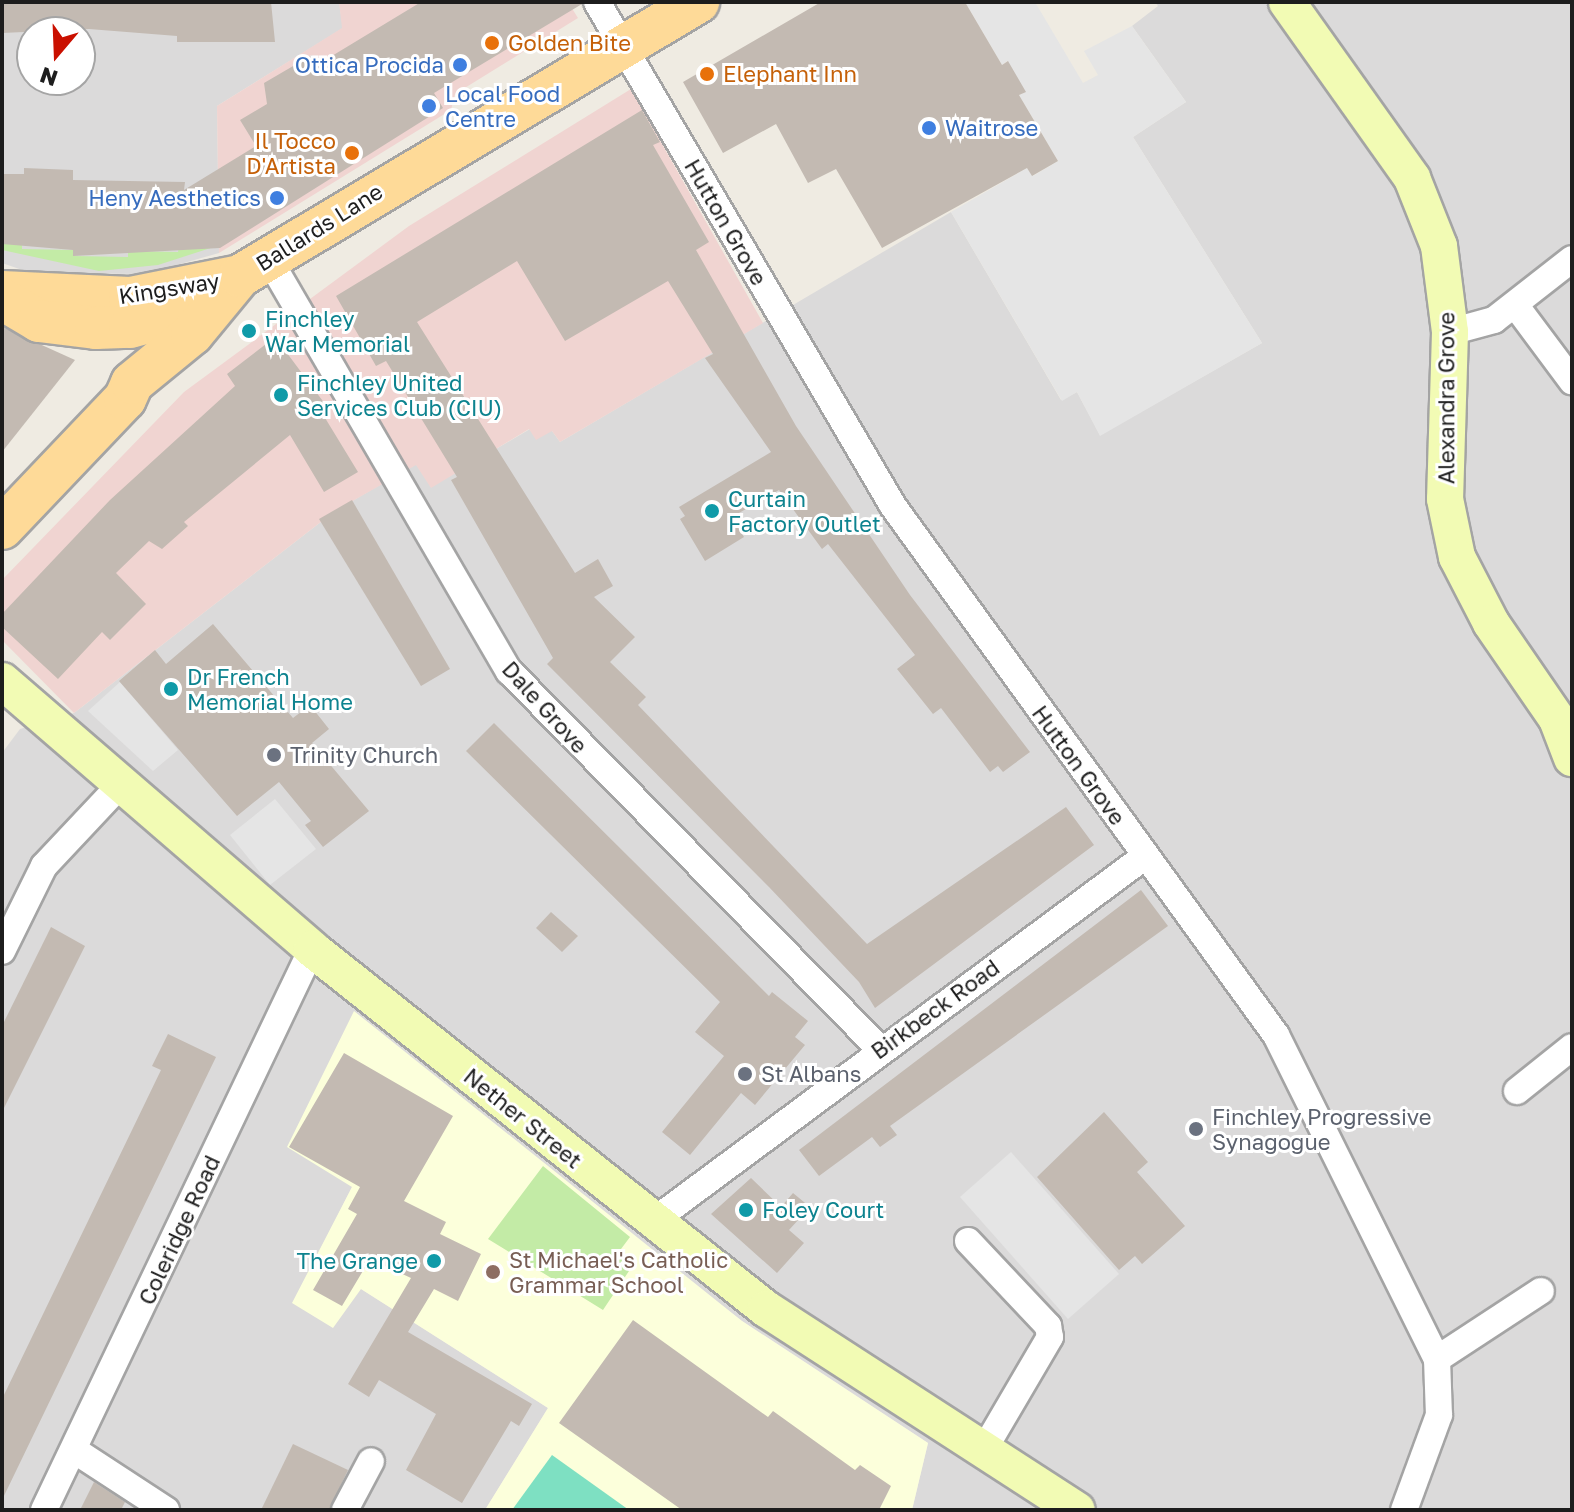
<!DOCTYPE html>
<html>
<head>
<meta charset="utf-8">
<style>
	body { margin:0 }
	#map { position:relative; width:1574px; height:1512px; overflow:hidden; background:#efebe2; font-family:"Golos Text",sans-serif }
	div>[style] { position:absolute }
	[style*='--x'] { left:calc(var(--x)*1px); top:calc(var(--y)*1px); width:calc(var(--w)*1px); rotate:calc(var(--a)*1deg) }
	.residential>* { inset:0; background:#dbdada }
	.commercial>* { inset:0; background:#f0d4d1 }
	.education>* { inset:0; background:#fcffdb }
	.grass>* { inset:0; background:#c3eba6 }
	.pitch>* { inset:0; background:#7ee0c2 }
	.parking>* { inset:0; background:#e5e5e5 }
	.building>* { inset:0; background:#c3bab2 }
	.roads { filter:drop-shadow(2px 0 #a4a4a4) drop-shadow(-2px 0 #a4a4a4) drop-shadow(0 2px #a4a4a4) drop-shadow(0 -2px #a4a4a4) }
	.street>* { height:26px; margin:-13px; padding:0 13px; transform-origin:13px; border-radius:13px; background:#fff }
	.secondary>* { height:36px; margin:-18px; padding:0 18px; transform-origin:18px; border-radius:18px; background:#f2fbb4 }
	.primary>* { height:42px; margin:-21px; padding:0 21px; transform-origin:21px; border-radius:21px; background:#feda98 }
	.dots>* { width:22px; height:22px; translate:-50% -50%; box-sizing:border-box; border:4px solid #fff; border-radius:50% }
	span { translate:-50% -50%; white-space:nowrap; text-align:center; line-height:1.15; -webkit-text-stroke:6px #fff; paint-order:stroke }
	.food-label { font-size:22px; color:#c56008 }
	.left { translate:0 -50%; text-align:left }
	.right { translate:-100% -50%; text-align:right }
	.shop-label { font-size:22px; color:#366cbe }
	.street-label { font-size:22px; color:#1d1d1d }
	.culture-label { font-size:22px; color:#0d838f }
	.worship-label { font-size:22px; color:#5b616d }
	.education-label { font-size:22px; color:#785e54 }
	.frame { position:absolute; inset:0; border:4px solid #1d1d1d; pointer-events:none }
	.north { position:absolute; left:16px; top:16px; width:80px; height:80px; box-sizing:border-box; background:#fff; border:2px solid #a5a5a5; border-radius:50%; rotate:199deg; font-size:22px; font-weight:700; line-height:32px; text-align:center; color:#1d1d1d }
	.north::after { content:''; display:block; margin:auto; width:28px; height:36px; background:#ca1000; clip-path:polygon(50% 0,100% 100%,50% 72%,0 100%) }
</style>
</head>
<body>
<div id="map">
	<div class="residential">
		<div style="clip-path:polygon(evenodd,2px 2px,339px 2px,343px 28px,217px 106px,219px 253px,145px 274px,31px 273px,2px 263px,2px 2px,32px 32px,80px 32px,80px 80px,32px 80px,32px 32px)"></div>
		<div style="clip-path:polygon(1155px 2px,1572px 2px,1572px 1510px,912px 1510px,928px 1443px,742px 1321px,655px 1255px,352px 1187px,293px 1303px,361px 1289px,548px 1408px,485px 1510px,2px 1510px,2px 753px,20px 729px,74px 713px,335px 511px,416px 464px,431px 487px,530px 429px,552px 431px,560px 442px,951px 212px,1061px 400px,1077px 392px,1100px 435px,1262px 343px,1133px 137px,1186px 102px,1132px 26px,1158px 6px)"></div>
	</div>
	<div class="commercial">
		<div style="clip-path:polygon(339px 2px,568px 2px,578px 18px,455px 94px,451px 110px,219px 253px,217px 106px,342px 28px)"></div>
		<div style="clip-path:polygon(631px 89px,763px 323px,560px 442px,552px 431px,536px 440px,529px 429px,431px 488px,416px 465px,335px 511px,74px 713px,2px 640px,2px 580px,184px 392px,409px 226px)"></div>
	</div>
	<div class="education">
		<div style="clip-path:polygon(354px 1011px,742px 1321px,928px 1443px,912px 1510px,485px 1510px,548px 1408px,361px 1289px,333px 1328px,292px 1303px,352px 1187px,287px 1147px)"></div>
	</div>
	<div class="grass">
		<div style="clip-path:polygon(226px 243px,158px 265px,99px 271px,2px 250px,2px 244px,22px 244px,22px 249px,73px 250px,73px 256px,128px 257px,128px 251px,178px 252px,179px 247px)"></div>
		<div style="clip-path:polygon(543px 1166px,630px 1237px,618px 1253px,633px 1265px,603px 1310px,488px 1239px)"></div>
	</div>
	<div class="pitch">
		<div style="clip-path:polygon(552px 1455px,629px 1510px,512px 1510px)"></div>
	</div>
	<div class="parking">
		<div style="clip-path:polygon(965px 2px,1035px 2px,1083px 83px,1098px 75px,1084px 51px,1132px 26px,1186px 102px,1133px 137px,1262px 343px,1100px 436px,1077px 392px,1062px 401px,951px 212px,1027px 168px,1033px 176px,1058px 161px,1019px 95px,1025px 92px,1007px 61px,1002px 65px)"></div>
		<div style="clip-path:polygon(120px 682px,178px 750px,153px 771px,88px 711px)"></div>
		<div style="clip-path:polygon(275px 799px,316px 849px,270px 885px,230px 835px)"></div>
		<div style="clip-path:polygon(1011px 1152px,1119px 1274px,1068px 1319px,960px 1197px)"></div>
	</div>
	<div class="building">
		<div style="clip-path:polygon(2px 2px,271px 2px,275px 42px,177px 42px,177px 36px,89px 29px,2px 33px)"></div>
		<div style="clip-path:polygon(421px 2px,582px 4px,434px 93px,443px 108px,220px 248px,73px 256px,73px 250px,2px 244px,2px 174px,24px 174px,24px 168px,73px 170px,73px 180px,185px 182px,184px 190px,256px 146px,240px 120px,267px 104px,264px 83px,312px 55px,317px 65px)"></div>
		<div style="clip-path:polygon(821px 2px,965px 2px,1002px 65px,1008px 61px,1026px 92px,1019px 95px,1058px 161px,1032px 176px,1027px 168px,882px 248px,836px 169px,808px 183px,776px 124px,723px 153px,683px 82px)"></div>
		<div style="clip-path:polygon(642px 110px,660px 142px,653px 145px,709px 242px,696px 250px,796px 426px,910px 595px,1030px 752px,1003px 772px,998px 766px,990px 772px,941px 708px,933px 714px,897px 669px,915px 655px,828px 544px,822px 549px,779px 490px,732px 517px,744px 537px,705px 561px,680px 519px,685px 516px,679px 507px,771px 452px,705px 358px,713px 354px,668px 281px,565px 341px,517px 261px,417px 322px,575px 573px,598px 559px,613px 586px,594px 597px,635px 637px,610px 662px,646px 697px,638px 705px,867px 944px,1066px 807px,1094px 845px,875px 1008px,859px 982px,769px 887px,547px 664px,553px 658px,451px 480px,457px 477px,386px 361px,376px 366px,336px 296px)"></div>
		<div style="clip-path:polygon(2px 327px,75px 360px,2px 452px)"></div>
		<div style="clip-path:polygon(275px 337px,325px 404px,319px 408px,358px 472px,324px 492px,290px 435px,184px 522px,188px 526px,162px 549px,149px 541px,116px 573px,146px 604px,110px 640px,102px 632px,58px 679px,2px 627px,2px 614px,110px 500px,235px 386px,227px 374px)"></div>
		<div style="clip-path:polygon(352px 500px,450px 669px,421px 686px,319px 519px)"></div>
		<div style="clip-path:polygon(213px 624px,293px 718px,310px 705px,329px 729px,312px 743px,369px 811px,323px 847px,305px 825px,311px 821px,279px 782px,237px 816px,119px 681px,155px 650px,166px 664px)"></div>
		<div style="clip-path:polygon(494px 723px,769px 996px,772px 992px,808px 1021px,795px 1037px,805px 1045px,755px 1105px,741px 1093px,690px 1155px,662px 1132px,724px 1056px,695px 1032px,720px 1002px,466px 751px)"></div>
		<div style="clip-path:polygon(1141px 890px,1168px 926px,890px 1126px,897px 1135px,880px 1147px,872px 1137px,819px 1176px,799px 1150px)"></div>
		<div style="clip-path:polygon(551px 912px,578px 936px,562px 952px,536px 928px)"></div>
		<div style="clip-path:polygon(51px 927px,85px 946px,2px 1112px,2px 1026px)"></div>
		<div style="clip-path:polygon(168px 1034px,216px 1057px,2px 1500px,2px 1399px,161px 1070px,152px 1066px)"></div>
		<div style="clip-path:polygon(344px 1053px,453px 1116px,404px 1201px,446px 1222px,440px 1234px,481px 1254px,458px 1301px,434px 1289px,408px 1332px,532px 1404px,519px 1426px,511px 1421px,462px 1503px,406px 1470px,436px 1414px,379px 1380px,369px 1397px,348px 1384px,411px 1278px,370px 1259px,342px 1306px,313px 1290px,357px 1214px,348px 1209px,360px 1187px,289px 1147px)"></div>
		<div style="clip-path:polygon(1104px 1112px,1148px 1162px,1137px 1172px,1185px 1226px,1142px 1264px,1135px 1256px,1119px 1270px,1037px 1177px)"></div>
		<div style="clip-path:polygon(751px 1178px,781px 1207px,793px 1193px,810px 1207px,789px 1230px,804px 1243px,777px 1273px,711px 1214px)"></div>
		<div style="clip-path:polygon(633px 1320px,768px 1417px,773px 1411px,855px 1470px,860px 1465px,891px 1486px,879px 1510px,682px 1510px,559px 1423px)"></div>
		<div style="clip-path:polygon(293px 1444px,348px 1470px,329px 1510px,261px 1510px)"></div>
		<div style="clip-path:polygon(94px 1482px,125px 1502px,121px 1510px,80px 1510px)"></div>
	</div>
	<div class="roads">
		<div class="street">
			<div style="--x:597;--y:2;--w:584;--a:59.57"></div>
			<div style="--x:893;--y:506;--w:653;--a:54.1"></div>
			<div style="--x:1276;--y:1035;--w:362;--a:63.6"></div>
			<div style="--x:1437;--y:1359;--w:56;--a:88"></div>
			<div style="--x:1439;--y:1415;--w:101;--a:110.2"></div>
			<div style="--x:270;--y:261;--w:475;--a:59.8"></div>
			<div style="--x:509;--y:671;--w:530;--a:45.54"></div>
			<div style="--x:1516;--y:306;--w:94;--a:53.3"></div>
			<div style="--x:1450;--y:332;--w:46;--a:-15.3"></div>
			<div style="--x:1494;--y:320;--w:99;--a:-38"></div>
			<div style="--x:2;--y:951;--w:95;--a:-63.7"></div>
			<div style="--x:44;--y:866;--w:110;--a:-46.8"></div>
			<div style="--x:1517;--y:1091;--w:70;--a:-38.7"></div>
			<div style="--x:652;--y:1222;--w:613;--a:-36.57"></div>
			<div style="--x:968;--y:1241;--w:117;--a:46.7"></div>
			<div style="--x:1048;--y:1326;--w:11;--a:80"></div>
			<div style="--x:1050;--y:1337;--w:129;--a:120.4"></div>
			<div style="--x:1437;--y:1359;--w:124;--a:-33.2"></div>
			<div style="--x:74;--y:1450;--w:110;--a:33.1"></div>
			<div style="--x:44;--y:1510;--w:622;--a:-64.47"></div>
			<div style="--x:345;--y:1510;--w:55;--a:-62"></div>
		</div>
		<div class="secondary">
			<div style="--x:1287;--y:2;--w:216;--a:54.6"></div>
			<div style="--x:1412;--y:178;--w:73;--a:68.3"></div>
			<div style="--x:1439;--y:246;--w:87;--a:82.7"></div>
			<div style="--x:1450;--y:332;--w:167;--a:91.7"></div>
			<div style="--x:1445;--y:499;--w:59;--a:78.3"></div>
			<div style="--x:1457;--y:557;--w:74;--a:62.7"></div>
			<div style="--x:1491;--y:623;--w:116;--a:55.5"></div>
			<div style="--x:1557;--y:719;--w:42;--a:69"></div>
			<div style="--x:2;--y:681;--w:410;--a:40.8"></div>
			<div style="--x:312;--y:949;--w:579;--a:38.41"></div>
			<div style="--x:766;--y:1309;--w:370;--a:32.9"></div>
		</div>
		<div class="primary">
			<div style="--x:2;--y:292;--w:128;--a:2.7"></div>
			<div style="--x:130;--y:298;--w:112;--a:-11.3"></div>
			<div style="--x:2;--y:299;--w:43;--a:30.7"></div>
			<div style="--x:39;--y:321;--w:57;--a:7"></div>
			<div style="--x:96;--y:328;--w:34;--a:-2"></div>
			<div style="--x:130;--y:327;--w:57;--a:-15.3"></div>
			<div style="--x:2;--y:528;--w:178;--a:-46.4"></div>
			<div style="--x:125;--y:399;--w:17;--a:-66"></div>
			<div style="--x:132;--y:383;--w:77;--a:-39.2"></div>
			<div style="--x:192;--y:334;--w:75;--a:-50.4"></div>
			<div style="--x:240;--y:276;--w:534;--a:-30.89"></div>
		</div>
	</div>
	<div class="dots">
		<div style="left:492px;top:43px;background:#e8710a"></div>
		<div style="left:460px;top:65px;background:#3f7fe0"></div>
		<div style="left:707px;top:74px;background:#e8710a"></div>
		<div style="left:429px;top:106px;background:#3f7fe0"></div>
		<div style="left:929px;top:128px;background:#3f7fe0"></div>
		<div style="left:352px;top:153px;background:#e8710a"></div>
		<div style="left:277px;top:198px;background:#3f7fe0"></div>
		<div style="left:249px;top:331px;background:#0f9aa8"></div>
		<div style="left:281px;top:395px;background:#0f9aa8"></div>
		<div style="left:712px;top:511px;background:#0f9aa8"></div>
		<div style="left:171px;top:689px;background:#0f9aa8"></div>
		<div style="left:274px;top:755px;background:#6b7280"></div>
		<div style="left:745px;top:1074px;background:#6b7280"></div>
		<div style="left:1196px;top:1129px;background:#6b7280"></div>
		<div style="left:746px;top:1210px;background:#0f9aa8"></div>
		<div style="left:434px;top:1261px;background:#0f9aa8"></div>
		<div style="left:493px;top:1272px;background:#8d6e63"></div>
	</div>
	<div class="food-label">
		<span class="left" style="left:508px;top:43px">Golden Bite</span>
		<span class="left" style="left:723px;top:74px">Elephant Inn</span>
		<span class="right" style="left:336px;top:153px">Il Tocco<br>D'Artista</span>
	</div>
	<div class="shop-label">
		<span class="right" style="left:444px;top:65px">Ottica Procida</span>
		<span class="left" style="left:445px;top:106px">Local Food<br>Centre</span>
		<span class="left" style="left:945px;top:128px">Waitrose</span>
		<span class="right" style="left:261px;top:198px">Heny Aesthetics</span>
	</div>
	<div class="street-label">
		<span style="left:726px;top:222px;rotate:60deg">Hutton Grove</span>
		<span style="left:319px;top:227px;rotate:-32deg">Ballards Lane</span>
		<span style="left:169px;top:288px;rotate:-9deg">Kingsway</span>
		<span style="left:1446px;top:398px;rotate:-90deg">Alexandra Grove</span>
		<span style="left:545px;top:707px;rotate:48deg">Dale Grove</span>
		<span style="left:1079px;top:765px;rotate:54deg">Hutton Grove</span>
		<span style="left:935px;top:1009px;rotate:-36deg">Birkbeck Road</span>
		<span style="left:523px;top:1118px;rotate:39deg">Nether Street</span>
		<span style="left:179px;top:1230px;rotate:-65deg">Coleridge Road</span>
	</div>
	<div class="culture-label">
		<span class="left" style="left:265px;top:331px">Finchley<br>War Memorial</span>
		<span class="left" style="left:297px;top:395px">Finchley United<br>Services Club (CIU)</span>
		<span class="left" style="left:728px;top:511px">Curtain<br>Factory Outlet</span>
		<span class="left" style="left:187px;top:689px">Dr French<br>Memorial Home</span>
		<span class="left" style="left:762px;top:1210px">Foley Court</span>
		<span class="right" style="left:418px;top:1261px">The Grange</span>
	</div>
	<div class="worship-label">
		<span class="left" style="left:290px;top:755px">Trinity Church</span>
		<span class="left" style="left:761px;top:1074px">St Albans</span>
		<span class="left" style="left:1212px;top:1129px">Finchley Progressive<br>Synagogue</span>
	</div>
	<div class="education-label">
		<span class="left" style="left:509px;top:1272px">St Michael's Catholic<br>Grammar School</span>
	</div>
	<div class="frame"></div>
	<div class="north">N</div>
</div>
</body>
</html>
